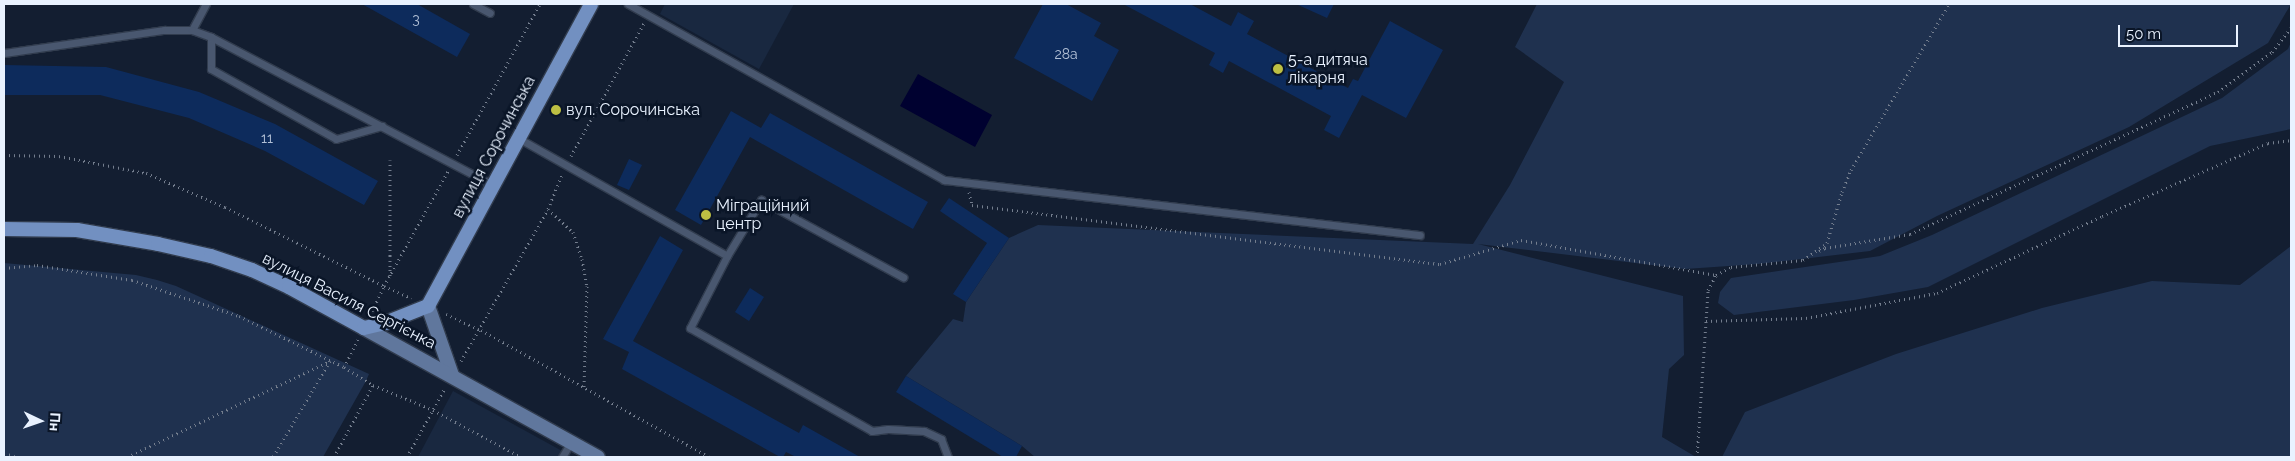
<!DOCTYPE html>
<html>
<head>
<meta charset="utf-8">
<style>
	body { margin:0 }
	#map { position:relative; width:2295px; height:461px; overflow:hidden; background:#131e31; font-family:Raleway,sans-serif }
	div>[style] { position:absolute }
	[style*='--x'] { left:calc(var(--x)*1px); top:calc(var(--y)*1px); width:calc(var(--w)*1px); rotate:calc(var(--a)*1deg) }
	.built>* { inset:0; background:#192840 }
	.green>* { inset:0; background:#1f314f }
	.water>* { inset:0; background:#000130 }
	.building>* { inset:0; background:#0d2b5c }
	.path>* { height:3px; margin-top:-1.5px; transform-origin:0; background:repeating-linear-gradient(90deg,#747e8e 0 1px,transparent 0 5px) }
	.roads { filter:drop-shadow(1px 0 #313c4e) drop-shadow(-1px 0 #313c4e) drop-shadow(0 1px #313c4e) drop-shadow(0 -1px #313c4e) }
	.service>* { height:7px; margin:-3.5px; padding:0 3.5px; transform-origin:3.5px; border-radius:3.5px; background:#49576f }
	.secondary>* { height:14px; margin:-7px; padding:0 7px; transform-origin:7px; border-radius:7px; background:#60779d }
	.primary>* { height:14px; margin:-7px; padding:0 7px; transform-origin:7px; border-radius:7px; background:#7290c1 }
	.dots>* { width:14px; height:14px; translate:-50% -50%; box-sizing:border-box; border:2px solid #0a1527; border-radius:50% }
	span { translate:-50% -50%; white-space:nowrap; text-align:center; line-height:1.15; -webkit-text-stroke:5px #0a1527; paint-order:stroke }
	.number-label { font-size:14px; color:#b2c0d6 }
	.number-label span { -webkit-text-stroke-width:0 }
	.poi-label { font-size:16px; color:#e9f2ff }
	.left { translate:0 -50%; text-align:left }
	.street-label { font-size:16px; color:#e9f2ff }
	.frame { position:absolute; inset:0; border:5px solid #e9f2ff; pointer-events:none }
	.north { position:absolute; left:15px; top:396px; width:50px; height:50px; -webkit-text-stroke:4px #0a1527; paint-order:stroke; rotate:93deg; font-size:14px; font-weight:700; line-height:20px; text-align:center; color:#e9f2ff }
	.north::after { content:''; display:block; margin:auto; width:18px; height:22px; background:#e9f2ff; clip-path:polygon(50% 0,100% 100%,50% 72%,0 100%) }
	.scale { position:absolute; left:2118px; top:25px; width:120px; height:22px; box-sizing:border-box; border:2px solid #e9f2ff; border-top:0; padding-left:6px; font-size:15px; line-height:18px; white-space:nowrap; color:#e9f2ff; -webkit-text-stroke:4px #0a1527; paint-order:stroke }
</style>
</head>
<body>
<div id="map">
	<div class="built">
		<div style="clip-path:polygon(665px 4px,794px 4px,759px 69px,660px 14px)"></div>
		<div style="clip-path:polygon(453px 391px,573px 457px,418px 457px)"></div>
	</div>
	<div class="green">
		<div style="clip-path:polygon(1537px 4px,2291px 4px,2268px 43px,2129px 127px,1937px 216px,1870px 251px,1758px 264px,1685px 269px,1478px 244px,1683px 296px,1684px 355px,1669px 369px,1662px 437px,1696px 457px,1035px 457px,1022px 446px,906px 376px,953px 319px,963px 322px,966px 302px,1009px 238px,1038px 225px,1473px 244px,1510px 185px,1564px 82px,1515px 47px)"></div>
		<div style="clip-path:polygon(2291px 42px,2291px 129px,2210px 146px,1928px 287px,1854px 300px,1734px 315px,1718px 303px,1720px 292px,1731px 278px,1880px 256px,1932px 235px,2222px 98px,2288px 49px)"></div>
		<div style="clip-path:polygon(2291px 246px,2291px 457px,1722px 457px,1745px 412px,1896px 354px,2042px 308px,2152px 281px,2240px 285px)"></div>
		<div style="clip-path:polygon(4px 263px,136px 275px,157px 280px,176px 286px,369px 374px,366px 381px,323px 457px,4px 457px)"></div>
	</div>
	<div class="water">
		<div style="clip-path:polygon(918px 74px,992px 115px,975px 147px,900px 106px)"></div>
	</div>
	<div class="building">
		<div style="clip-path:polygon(362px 4px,417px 4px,470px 34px,457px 57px)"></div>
		<div style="clip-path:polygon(1043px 4px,1066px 4px,1101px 23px,1094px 36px,1119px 50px,1092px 101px,1014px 58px)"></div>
		<div style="clip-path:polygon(1123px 4px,1190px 4px,1231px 26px,1238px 12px,1254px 21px,1247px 34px,1348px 88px,1353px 79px,1358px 81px,1390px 21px,1443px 50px,1406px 118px,1362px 95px,1339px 138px,1324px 130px,1331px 116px,1229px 61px,1223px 73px,1209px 65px,1215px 53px)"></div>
		<div style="clip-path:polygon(1296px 4px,1334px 4px,1327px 18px)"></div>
		<div style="clip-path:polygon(4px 65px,106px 67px,199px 92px,275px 124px,378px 181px,364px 205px,265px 151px,189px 118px,100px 95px,4px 95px)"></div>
		<div style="clip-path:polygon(731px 111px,761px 128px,770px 113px,928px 202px,913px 229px,750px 137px,701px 225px,675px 210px)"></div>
		<div style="clip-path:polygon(629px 159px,642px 165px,629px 190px,617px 185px)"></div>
		<div style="clip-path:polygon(949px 198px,1009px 238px,966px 302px,953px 294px,987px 243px,940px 211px)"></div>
		<div style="clip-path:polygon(660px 236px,683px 250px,633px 341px,799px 433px,803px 425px,860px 457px,796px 457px,786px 452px,783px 457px,780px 457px,622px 369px,629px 352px,603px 339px)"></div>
		<div style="clip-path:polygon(750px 288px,764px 297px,749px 321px,735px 312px)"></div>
		<div style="clip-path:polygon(906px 376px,1022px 446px,1016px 457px,1003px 457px,896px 392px)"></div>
	</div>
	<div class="path">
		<div style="--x:4;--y:155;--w:55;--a:1"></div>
		<div style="--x:59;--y:156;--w:89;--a:11.1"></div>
		<div style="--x:146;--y:173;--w:86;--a:23.3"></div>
		<div style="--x:225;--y:207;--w:178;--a:26.4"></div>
		<div style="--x:384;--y:286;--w:132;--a:-60.9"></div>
		<div style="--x:457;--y:155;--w:172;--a:-61.2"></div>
		<div style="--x:571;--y:156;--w:152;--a:-61.2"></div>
		<div style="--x:969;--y:192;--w:13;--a:77"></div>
		<div style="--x:972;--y:205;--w:472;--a:7.2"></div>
		<div style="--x:1440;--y:264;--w:84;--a:-16.5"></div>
		<div style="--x:1521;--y:240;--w:198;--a:10.2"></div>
		<div style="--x:548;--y:209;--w:34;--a:43"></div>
		<div style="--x:573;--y:232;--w:28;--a:72"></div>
		<div style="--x:582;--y:259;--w:27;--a:80"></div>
		<div style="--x:587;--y:286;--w:102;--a:91.7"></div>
		<div style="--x:1819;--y:251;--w:7;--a:-27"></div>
		<div style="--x:1825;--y:248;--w:86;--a:-9.4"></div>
		<div style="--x:1910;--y:234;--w:339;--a:-24.8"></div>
		<div style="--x:2218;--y:92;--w:67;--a:-36.5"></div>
		<div style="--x:2272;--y:52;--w:31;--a:-52"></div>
		<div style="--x:4;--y:268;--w:33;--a:-5"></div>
		<div style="--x:37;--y:265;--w:96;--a:9"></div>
		<div style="--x:132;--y:280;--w:113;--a:18.6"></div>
		<div style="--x:239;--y:316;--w:117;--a:25.9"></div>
		<div style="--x:344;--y:367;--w:34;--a:32"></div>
		<div style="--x:373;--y:385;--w:65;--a:22.6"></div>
		<div style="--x:433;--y:410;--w:100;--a:28.1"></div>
		<div style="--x:390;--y:276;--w:116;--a:-90"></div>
		<div style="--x:372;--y:311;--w:28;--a:-64"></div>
		<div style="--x:384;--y:286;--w:30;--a:24"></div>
		<div style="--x:446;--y:314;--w:38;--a:25"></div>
		<div style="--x:481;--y:330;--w:261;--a:29.1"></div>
		<div style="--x:1706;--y:321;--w:100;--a:-1.7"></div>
		<div style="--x:1806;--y:318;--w:133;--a:-10.8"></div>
		<div style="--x:1937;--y:293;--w:182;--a:-25"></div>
		<div style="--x:2102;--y:216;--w:181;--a:-23.7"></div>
		<div style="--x:2268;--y:143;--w:23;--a:-7"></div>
		<div style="--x:461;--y:361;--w:175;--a:-60.2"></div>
		<div style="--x:548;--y:209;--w:37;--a:-68"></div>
		<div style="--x:344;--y:367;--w:31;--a:-63"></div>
		<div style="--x:4;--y:453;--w:14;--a:17"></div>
		<div style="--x:127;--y:457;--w:225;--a:-25.3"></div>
		<div style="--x:330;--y:361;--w:112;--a:120.7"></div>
		<div style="--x:334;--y:457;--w:82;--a:-61.6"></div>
		<div style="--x:407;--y:457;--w:79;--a:-61.2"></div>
		<div style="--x:1697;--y:457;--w:167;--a:-86.2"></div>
		<div style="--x:1708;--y:290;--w:17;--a:-62"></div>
		<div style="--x:1716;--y:275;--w:17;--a:-28"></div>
		<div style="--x:1731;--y:267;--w:72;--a:-5.6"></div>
		<div style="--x:1803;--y:260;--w:29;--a:-35"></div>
		<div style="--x:1827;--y:243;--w:53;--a:-73.6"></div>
		<div style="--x:1842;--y:192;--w:24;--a:-68"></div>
		<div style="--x:1851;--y:170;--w:193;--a:-59.4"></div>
	</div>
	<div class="roads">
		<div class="service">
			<div style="--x:473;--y:4;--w:19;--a:28"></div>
			<div style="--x:628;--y:4;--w:362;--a:29.1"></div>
			<div style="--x:944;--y:180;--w:479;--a:6.6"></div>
			<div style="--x:192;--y:30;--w:30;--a:-62"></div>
			<div style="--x:211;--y:37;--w:32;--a:90"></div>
			<div style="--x:211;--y:69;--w:143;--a:29.2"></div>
			<div style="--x:336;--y:139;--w:48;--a:-15.8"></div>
			<div style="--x:4;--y:53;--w:162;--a:-8.2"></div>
			<div style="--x:164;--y:30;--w:28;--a:0"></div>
			<div style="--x:192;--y:30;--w:20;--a:20"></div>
			<div style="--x:211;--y:37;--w:318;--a:27.7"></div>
			<div style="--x:518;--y:138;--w:240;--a:29.4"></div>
			<div style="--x:727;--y:256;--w:81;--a:117.2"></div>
			<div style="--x:690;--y:328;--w:209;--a:29.5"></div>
			<div style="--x:872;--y:431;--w:16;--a:-7"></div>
			<div style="--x:888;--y:429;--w:36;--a:3"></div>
			<div style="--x:924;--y:431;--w:19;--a:25"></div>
			<div style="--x:941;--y:439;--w:19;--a:69"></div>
			<div style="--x:727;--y:256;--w:66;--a:-58.7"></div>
			<div style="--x:761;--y:200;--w:162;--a:28.5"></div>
			<div style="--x:562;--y:457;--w:17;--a:-59"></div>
		</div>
		<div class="secondary">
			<div style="--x:428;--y:306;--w:73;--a:70.8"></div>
			<div style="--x:364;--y:328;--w:267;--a:28.9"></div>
		</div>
		<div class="primary">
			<div style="--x:4;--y:229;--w:73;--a:0.8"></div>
			<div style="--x:77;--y:230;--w:82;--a:9.8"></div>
			<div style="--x:158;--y:244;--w:54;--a:12.8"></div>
			<div style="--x:211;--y:256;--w:43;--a:18.9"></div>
			<div style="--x:252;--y:270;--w:41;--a:24.7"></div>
			<div style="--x:289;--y:287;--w:85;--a:28.7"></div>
			<div style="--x:364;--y:328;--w:22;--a:-13"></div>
			<div style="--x:385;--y:323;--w:46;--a:-21.6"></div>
			<div style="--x:428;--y:306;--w:343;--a:-61.6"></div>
		</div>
	</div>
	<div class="dots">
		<div style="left:1278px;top:69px;background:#bdbf43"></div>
		<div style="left:556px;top:110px;background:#bdbf43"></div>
		<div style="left:706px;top:215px;background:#bdbf43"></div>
	</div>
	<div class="number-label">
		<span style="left:416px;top:19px">3</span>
		<span style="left:1066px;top:54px">28а</span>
		<span style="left:267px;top:138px">11</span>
	</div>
	<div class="poi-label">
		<span class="left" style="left:1288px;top:69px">5-а дитяча<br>лікарня</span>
		<span class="left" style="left:566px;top:110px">вул. Сорочинська</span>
		<span class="left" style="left:716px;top:215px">Міграційний<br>центр</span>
	</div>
	<div class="street-label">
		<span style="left:494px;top:147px;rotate:-62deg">вулиця Сорочинська</span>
		<span style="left:349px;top:301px;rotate:27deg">вулиця Василя Сергієнка</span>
	</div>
	<div class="frame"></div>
	<div class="north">Пн</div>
	<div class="scale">50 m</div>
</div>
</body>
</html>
